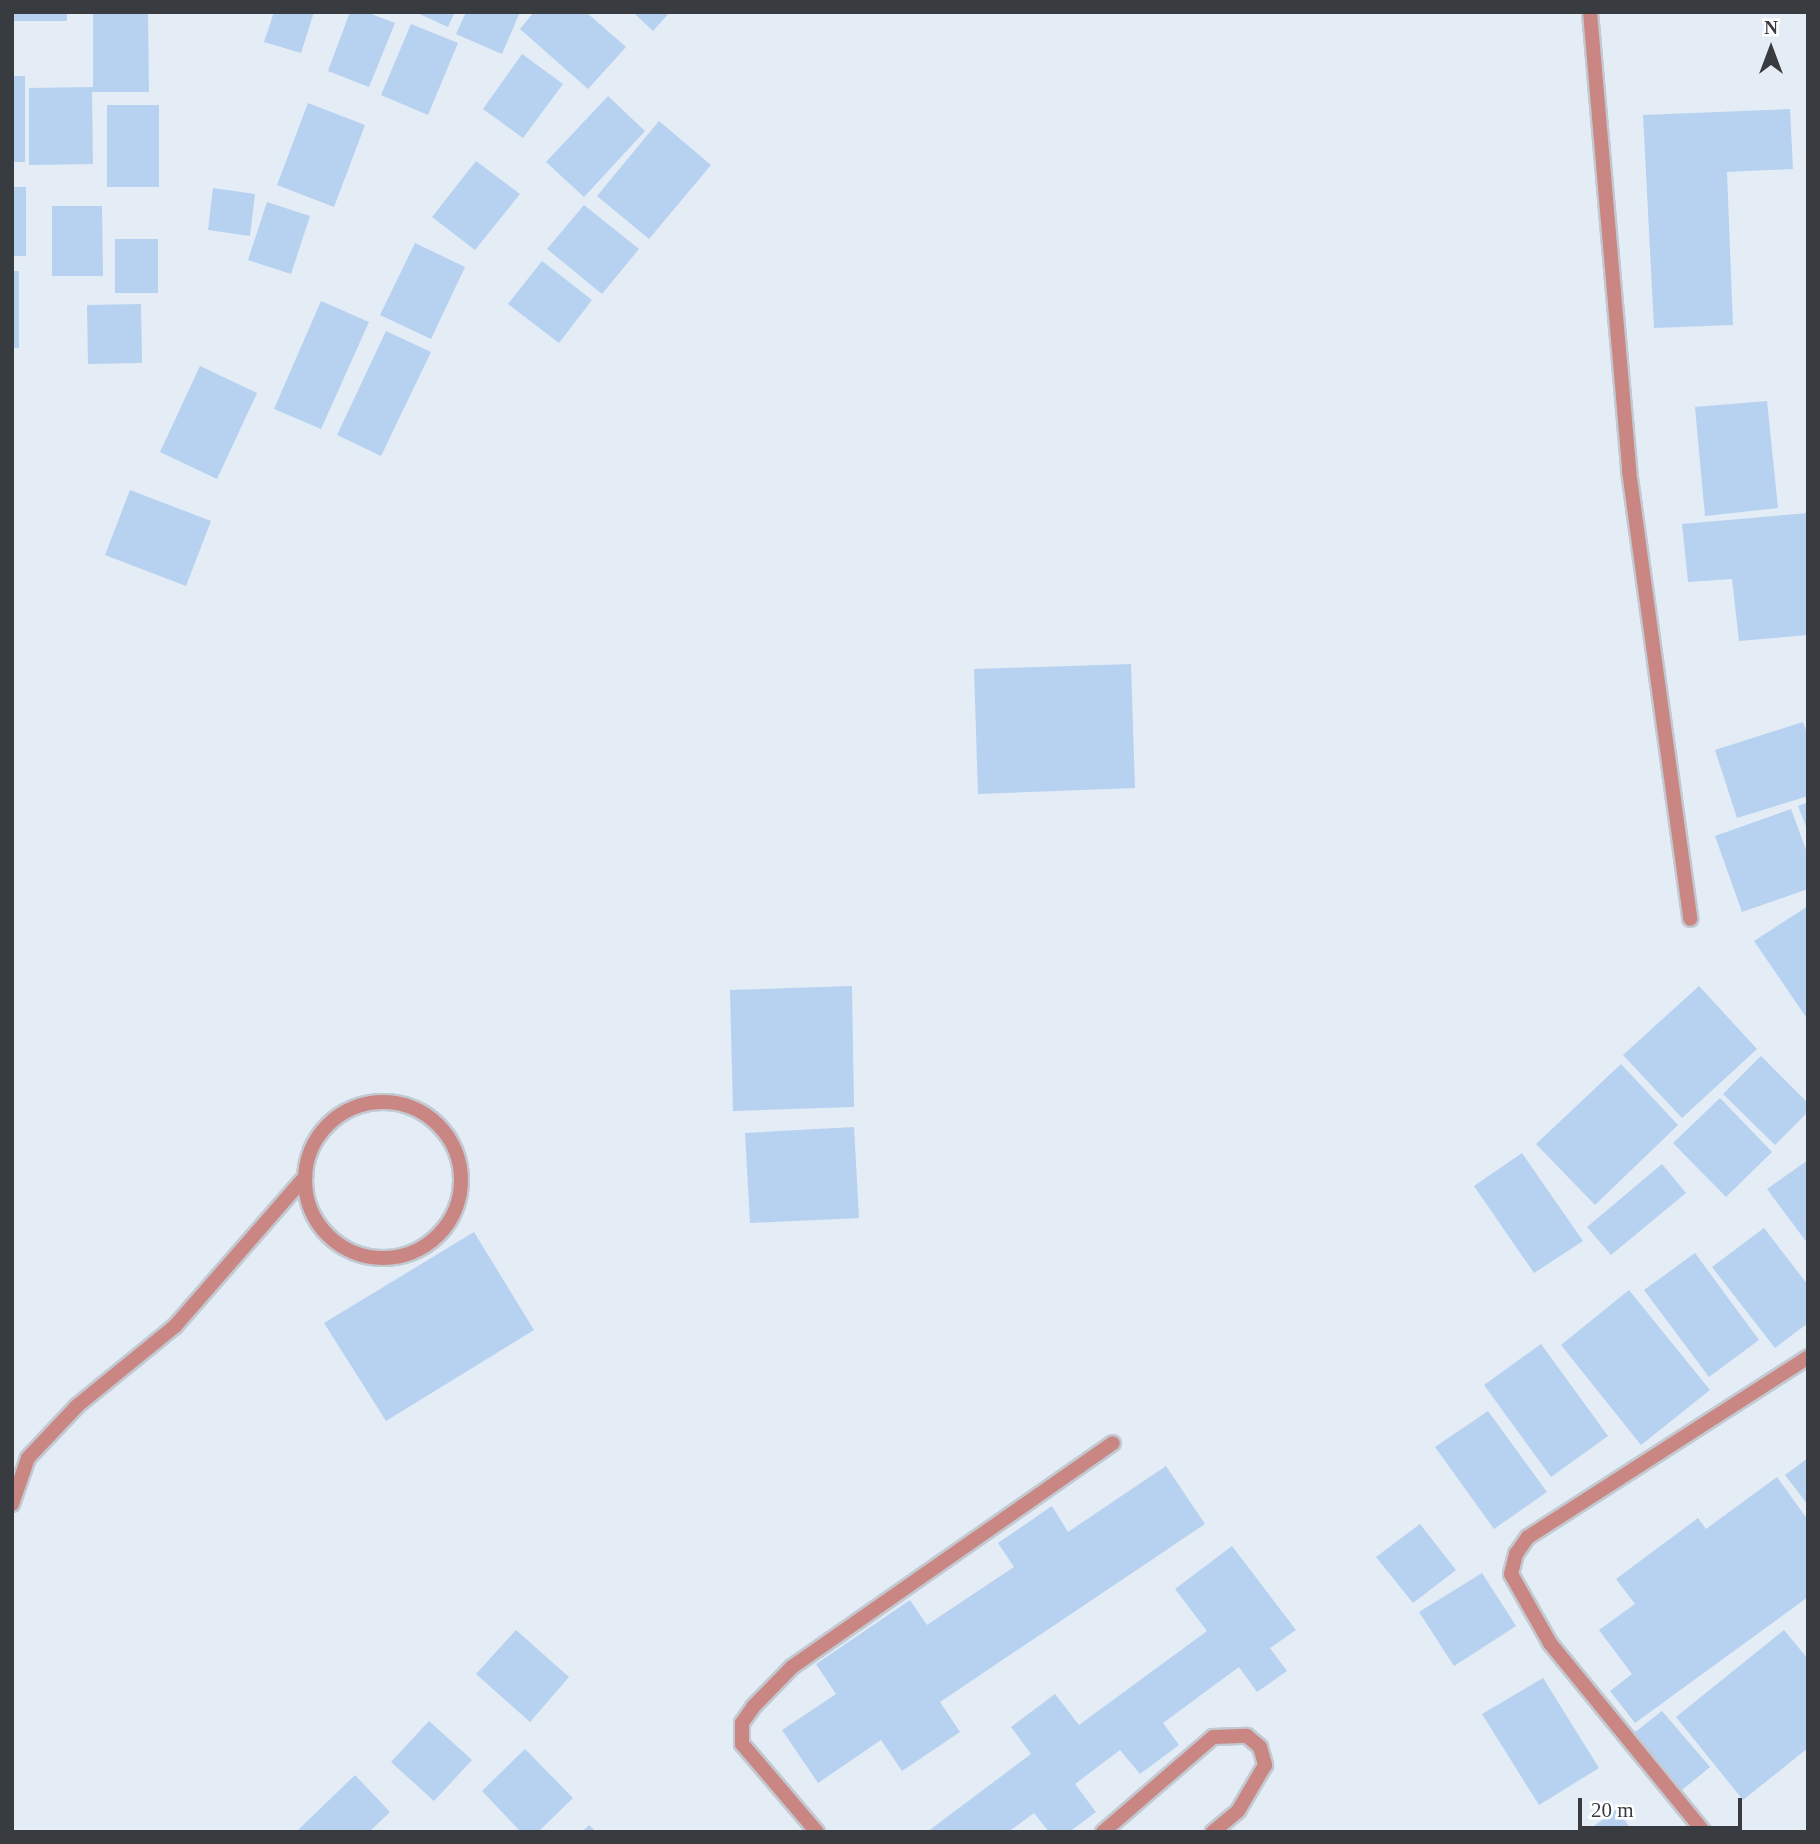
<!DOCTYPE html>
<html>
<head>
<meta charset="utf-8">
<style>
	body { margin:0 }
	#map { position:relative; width:1820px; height:1844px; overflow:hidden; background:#e4ecf6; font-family:Georgia,serif }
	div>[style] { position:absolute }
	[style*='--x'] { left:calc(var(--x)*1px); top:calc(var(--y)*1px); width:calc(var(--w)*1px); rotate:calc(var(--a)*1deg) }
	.building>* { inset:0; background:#b6d2f0 }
	.roads { filter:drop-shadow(2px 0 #c2c9d1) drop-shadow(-2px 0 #c2c9d1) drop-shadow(0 2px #c2c9d1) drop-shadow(0 -2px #c2c9d1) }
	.service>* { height:14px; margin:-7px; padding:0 7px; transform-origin:7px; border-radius:7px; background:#ca8683 }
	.service>.ring { margin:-7px; padding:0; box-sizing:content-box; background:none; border:14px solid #ca8683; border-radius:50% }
	.minor>* { height:14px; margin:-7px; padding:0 7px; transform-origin:7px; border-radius:7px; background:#ca8683 }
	span { translate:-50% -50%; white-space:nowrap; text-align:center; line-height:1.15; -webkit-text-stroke:6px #fff; paint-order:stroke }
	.frame { position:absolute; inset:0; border:14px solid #383b3f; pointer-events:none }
	.north { position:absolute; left:1736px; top:14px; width:70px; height:70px; -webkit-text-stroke:5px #fff; paint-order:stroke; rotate:0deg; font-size:19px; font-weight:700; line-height:28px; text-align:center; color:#383b3f }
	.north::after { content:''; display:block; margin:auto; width:24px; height:32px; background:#383b3f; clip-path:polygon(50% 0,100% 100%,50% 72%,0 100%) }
	.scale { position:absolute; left:1578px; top:1798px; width:164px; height:32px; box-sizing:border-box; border:4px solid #383b3f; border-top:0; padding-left:9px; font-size:21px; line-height:24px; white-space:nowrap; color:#383b3f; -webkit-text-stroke:5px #fff; paint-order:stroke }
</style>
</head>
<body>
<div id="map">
	<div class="building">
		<div style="clip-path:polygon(12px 12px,67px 12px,67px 21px,12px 21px)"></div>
		<div style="clip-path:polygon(93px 12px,148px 12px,149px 92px,92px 92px,93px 164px,29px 165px,29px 88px,93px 87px)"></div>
		<div style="clip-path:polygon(274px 12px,314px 12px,301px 53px,264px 42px)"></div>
		<div style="clip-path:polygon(350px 12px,366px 12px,395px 23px,369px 87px,328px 71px)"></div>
		<div style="clip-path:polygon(415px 12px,455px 12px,448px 27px)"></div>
		<div style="clip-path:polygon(466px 12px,520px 12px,502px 54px,456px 34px)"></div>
		<div style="clip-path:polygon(534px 12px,586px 12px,626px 47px,588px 89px,520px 29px)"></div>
		<div style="clip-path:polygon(633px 12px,670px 12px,653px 31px)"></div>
		<div style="clip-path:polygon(411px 24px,458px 43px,428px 115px,381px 95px)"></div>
		<div style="clip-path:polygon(522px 54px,563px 84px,523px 138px,483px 109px)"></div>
		<div style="clip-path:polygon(12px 76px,25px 76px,25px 162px,12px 162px)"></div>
		<div style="clip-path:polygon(608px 96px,645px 131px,584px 197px,546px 162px)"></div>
		<div style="clip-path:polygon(308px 103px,365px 125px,334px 207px,277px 185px)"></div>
		<div style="clip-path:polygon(107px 105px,159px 105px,159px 187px,107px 187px)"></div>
		<div style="clip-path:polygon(1790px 109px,1793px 169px,1727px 172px,1733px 325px,1654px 328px,1643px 115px)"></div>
		<div style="clip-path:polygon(659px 121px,711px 165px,649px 239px,597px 196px)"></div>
		<div style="clip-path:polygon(476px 161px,520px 194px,475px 250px,432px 217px)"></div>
		<div style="clip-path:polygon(12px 187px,26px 187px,26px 256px,12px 256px)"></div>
		<div style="clip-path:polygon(213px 188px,255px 194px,250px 236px,208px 230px)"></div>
		<div style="clip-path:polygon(267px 202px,310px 216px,291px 274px,248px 260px)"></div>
		<div style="clip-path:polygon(584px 205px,639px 249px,602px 294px,547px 249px)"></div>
		<div style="clip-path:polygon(52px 206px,102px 206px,103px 276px,52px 276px)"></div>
		<div style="clip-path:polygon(115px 239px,158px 239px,158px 293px,115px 293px)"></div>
		<div style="clip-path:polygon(415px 243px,465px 267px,431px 339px,380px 315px)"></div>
		<div style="clip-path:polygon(542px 261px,592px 300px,559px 343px,508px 304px)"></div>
		<div style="clip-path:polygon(12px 271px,19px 271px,19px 348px,12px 348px)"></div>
		<div style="clip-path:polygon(321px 301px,369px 322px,321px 429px,274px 409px)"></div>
		<div style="clip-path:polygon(141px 304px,142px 363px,88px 364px,87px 305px)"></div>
		<div style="clip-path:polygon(386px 331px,431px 352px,381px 456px,337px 435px)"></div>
		<div style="clip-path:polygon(200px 366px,257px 393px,217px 479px,160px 452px)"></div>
		<div style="clip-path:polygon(1767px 401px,1778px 508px,1705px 516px,1695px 407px)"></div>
		<div style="clip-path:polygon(130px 490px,211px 521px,186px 586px,105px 555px)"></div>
		<div style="clip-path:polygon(1808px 513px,1808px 635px,1739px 641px,1732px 579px,1688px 582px,1682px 524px)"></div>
		<div style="clip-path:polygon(1131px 664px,1135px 788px,978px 794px,974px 669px)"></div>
		<div style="clip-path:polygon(1803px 722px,1808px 736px,1808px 796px,1737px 818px,1715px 750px)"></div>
		<div style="clip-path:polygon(1808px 802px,1808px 832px,1798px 806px)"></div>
		<div style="clip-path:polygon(1791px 809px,1808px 855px,1808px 889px,1742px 912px,1715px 836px)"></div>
		<div style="clip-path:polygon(1808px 906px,1808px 1020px,1754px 941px)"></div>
		<div style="clip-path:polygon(852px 986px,854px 1107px,733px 1111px,730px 990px)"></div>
		<div style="clip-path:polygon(1699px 986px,1757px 1049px,1682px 1118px,1623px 1055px)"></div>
		<div style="clip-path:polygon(1761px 1056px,1808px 1103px,1808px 1112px,1775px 1145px,1723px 1094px)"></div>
		<div style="clip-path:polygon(1621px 1064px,1678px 1125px,1595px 1205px,1536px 1144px)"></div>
		<div style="clip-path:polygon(1720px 1098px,1772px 1152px,1726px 1197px,1673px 1143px)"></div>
		<div style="clip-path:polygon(854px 1127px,859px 1218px,750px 1223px,745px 1133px)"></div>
		<div style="clip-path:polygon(1522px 1153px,1583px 1241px,1534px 1273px,1474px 1186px)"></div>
		<div style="clip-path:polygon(1808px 1160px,1808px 1244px,1767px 1189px)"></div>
		<div style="clip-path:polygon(1662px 1164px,1686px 1193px,1611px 1255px,1587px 1227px)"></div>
		<div style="clip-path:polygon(1764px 1228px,1808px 1285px,1808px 1323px,1775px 1348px,1712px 1267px)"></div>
		<div style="clip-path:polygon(474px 1232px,534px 1330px,386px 1421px,324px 1323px)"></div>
		<div style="clip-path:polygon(1695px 1253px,1759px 1340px,1709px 1377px,1644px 1290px)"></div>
		<div style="clip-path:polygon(1629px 1290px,1710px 1390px,1641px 1445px,1561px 1345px)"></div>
		<div style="clip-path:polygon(1541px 1344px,1608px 1436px,1551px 1477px,1484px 1385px)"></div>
		<div style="clip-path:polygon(1488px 1411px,1547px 1492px,1494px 1529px,1435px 1447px)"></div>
		<div style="clip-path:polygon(1808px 1458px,1808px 1505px,1785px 1475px)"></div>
		<div style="clip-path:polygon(1166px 1466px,1205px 1524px,940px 1702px,960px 1732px,902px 1771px,881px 1740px,818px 1783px,782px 1730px,836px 1694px,816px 1664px,910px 1600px,927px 1625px,1014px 1567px,998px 1543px,1052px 1506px,1068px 1532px)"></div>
		<div style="clip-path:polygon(1777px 1477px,1808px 1520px,1808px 1597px,1635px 1723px,1610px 1691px,1632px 1674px,1599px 1630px,1635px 1604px,1616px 1579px,1698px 1518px,1706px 1529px)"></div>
		<div style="clip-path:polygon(1420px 1524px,1456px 1570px,1413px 1603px,1376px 1557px)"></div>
		<div style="clip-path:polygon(1232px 1546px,1296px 1630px,1270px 1648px,1287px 1671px,1257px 1692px,1239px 1667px,1163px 1723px,1179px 1745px,1140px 1774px,1120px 1750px,1075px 1784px,1096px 1812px,1069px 1832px,1049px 1832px,1034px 1813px,1008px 1832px,927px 1832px,1031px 1754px,1011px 1727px,1055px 1694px,1079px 1725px,1207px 1631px,1175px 1589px)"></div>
		<div style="clip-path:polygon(1482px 1573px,1516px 1626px,1454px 1666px,1419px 1612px)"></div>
		<div style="clip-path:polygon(516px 1630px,569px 1677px,530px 1722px,476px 1674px)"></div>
		<div style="clip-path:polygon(1784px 1630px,1808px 1659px,1808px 1748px,1743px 1800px,1676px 1717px)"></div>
		<div style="clip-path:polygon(1543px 1678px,1599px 1768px,1539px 1805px,1482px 1714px)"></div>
		<div style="clip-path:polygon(1662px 1711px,1710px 1767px,1682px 1790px,1634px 1733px)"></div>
		<div style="clip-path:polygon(429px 1721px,472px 1760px,434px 1801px,391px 1762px)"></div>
		<div style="clip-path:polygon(525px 1749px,573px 1798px,538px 1832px,521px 1832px,482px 1791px)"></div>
		<div style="clip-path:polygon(355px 1775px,390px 1812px,369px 1832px,296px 1832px)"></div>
		<div style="clip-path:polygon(1617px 1809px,1633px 1832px,1586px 1832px)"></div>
		<div style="clip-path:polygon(589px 1825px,597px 1832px,582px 1832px)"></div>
	</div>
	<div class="roads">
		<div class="service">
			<div class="ring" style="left:305px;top:1102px;width:142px;height:142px"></div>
			<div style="--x:12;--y:1504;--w:49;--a:-70.8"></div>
			<div style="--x:28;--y:1458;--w:71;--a:-46.7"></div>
			<div style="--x:77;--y:1406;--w:127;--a:-39.2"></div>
			<div style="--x:175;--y:1326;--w:198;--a:-48.9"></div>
		</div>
		<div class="minor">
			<div style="--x:1590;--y:12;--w:461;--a:85.1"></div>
			<div style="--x:1629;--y:471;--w:452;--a:82.2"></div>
			<div style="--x:817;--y:1832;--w:116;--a:-130.4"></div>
			<div style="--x:742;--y:1744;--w:21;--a:-90"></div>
			<div style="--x:742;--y:1723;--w:19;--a:-55"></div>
			<div style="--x:753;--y:1707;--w:56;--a:-45.7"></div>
			<div style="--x:792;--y:1667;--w:391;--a:-34.9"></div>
			<div style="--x:1103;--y:1832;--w:145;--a:-40.8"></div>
			<div style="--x:1213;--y:1737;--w:34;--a:-2"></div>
			<div style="--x:1247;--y:1736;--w:17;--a:40"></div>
			<div style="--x:1260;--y:1747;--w:19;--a:74"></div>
			<div style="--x:1265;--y:1765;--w:53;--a:120.4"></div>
			<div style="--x:1238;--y:1811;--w:33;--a:140"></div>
			<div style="--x:1704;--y:1832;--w:244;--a:-129.2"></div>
			<div style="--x:1550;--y:1643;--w:79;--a:-119.5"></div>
			<div style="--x:1511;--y:1574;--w:21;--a:-76"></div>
			<div style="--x:1516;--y:1554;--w:21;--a:-55"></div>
			<div style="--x:1528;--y:1537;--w:333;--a:-32.7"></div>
		</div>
	</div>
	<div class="frame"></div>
	<div class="north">N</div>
	<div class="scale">20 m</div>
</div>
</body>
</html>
